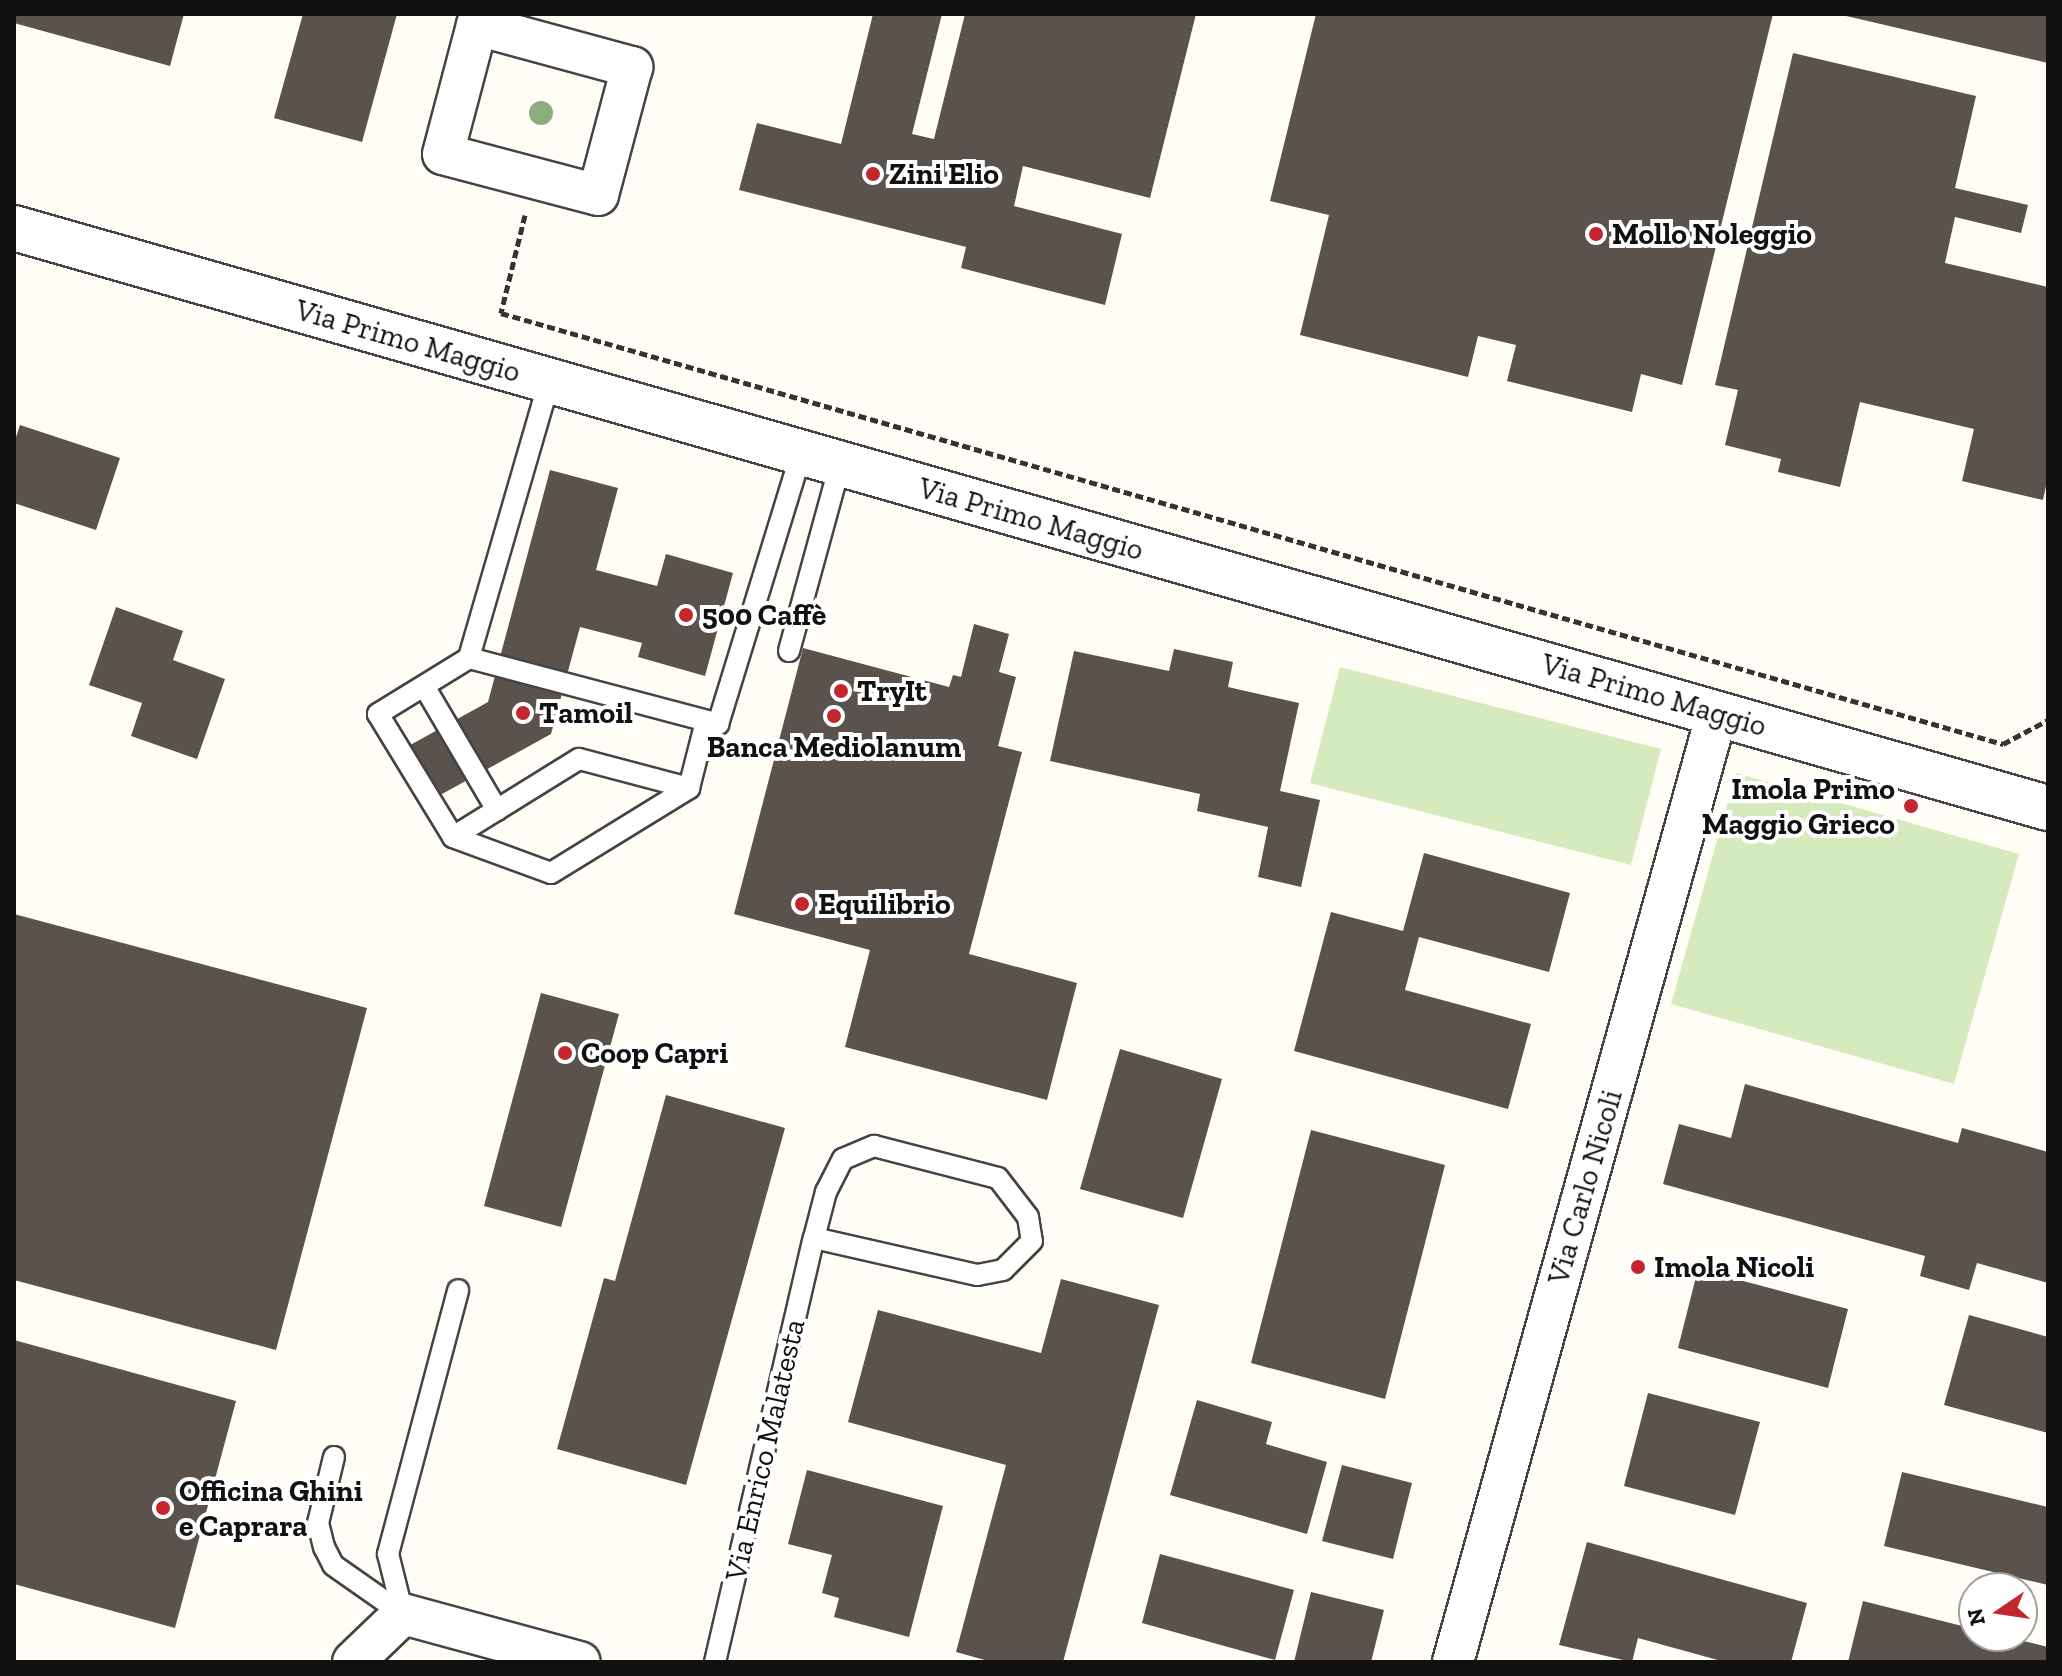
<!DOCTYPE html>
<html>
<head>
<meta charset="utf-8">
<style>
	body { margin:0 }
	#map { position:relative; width:2062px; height:1676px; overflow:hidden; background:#fffdf5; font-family:"Zilla Slab",serif }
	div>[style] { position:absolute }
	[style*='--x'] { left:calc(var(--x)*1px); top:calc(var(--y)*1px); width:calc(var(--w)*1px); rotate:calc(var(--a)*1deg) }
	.green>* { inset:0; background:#d5ebbd }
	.building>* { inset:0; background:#5a524d }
	.path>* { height:5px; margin-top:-2.5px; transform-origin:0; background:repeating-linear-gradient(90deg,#333 0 8px,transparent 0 12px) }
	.roads { filter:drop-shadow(2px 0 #444) drop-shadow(-2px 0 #444) drop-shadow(0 2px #444) drop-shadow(0 -2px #444) }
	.service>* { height:20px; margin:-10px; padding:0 10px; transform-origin:10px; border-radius:10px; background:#fff }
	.minor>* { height:40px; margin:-20px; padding:0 20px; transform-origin:20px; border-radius:20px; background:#fff }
	.tertiary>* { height:44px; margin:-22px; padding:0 22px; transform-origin:22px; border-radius:22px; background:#fff }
	.trees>* { width:24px; height:24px; margin:-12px; border-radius:50%; background:#8dad7f }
	.dots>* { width:22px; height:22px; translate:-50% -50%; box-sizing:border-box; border:4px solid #fff; border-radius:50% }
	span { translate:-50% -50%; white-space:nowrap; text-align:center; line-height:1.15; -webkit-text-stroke:8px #fff; paint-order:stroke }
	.poi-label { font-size:30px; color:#111; font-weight:700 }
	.left { translate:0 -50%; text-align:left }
	.right { translate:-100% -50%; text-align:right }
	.street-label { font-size:30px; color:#111 }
	.frame { position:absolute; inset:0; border:16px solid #111; pointer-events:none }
	.north { position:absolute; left:1958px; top:1572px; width:80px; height:80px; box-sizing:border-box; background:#fff; border:2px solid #a0a0a0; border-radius:50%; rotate:257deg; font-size:22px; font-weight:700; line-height:32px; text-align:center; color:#111 }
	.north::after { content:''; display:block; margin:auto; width:28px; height:36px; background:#c4262e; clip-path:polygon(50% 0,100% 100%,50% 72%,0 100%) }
</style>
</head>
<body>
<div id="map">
	<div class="green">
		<div style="clip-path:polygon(1340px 667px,1661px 749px,1631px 865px,1310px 783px)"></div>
		<div style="clip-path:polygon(1736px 773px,2019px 854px,1954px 1084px,1671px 1004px)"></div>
	</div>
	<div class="building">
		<div style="clip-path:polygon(14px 14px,184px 14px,170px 66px,14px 23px)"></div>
		<div style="clip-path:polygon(303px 14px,397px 14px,362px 142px,274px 118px)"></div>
		<div style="clip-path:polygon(873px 14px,942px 14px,912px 134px,934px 139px,965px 14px,1196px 14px,1150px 198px,1023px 166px,1014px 206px,1122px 234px,1105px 305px,961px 268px,966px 247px,739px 190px,757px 123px,841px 144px)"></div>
		<div style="clip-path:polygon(1316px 14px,1773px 14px,1682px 385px,1641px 374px,1632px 412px,1507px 381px,1516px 345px,1478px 336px,1468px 377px,1300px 335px,1329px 215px,1270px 201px)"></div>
		<div style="clip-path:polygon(1842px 14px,2048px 14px,2048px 63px,1842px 15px)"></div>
		<div style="clip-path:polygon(1793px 53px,1976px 96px,1955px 188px,2028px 205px,2021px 233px,1955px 217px,1945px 263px,2048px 287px,2048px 477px,2043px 500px,1962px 481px,1974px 429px,1860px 402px,1840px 487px,1778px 472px,1781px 459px,1725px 445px,1738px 390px,1715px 385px)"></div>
		<div style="clip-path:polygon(20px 425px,120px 458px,96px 530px,14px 503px,14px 443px)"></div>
		<div style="clip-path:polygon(550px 470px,618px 488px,596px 570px,657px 586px,666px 554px,733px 573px,705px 676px,638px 657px,642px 643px,580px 627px,551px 734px,422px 805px,394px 754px,488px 702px)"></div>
		<div style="clip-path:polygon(116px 607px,183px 631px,173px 660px,225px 679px,197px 759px,131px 736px,142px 703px,89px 685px)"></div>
		<div style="clip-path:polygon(974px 624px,1009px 634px,999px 672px,1016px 677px,998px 746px,1022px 752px,969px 954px,1077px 983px,1047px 1100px,845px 1047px,870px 950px,734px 914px,803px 648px,949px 687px,953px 675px,961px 677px)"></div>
		<div style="clip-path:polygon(1174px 649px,1233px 662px,1228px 687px,1299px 703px,1280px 791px,1320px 800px,1301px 887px,1258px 877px,1268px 827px,1197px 811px,1200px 794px,1050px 761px,1074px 651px,1169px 671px)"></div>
		<div style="clip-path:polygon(1424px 853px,1570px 893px,1549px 972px,1419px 937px,1405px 990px,1531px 1024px,1508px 1109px,1294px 1051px,1331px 912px,1403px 931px)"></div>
		<div style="clip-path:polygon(14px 914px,367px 1008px,276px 1350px,14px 1280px)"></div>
		<div style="clip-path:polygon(541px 993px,619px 1014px,561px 1227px,484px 1206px)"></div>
		<div style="clip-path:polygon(1120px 1049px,1222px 1079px,1183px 1218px,1080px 1189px)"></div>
		<div style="clip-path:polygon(1745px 1084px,1958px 1143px,1962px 1128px,2048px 1152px,2048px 1283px,1977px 1263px,1969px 1290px,1920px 1276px,1925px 1256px,1663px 1184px,1679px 1124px,1731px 1138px)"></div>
		<div style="clip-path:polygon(666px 1095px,785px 1128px,686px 1485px,557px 1449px,604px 1278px,615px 1281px)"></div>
		<div style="clip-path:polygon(1311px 1130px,1445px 1165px,1385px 1399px,1251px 1363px)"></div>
		<div style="clip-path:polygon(1698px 1269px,1848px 1309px,1828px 1388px,1678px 1348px)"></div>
		<div style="clip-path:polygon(1061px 1279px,1159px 1305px,1063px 1662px,992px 1662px,956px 1652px,1006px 1465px,848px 1422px,878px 1310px,1041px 1353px)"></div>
		<div style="clip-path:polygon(1969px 1315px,2048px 1337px,2048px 1433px,1944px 1405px)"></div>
		<div style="clip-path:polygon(14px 1340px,236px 1401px,175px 1628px,14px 1584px)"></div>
		<div style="clip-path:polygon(1648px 1393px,1760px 1422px,1735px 1515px,1624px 1486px)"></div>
		<div style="clip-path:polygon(1197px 1400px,1272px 1422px,1266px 1444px,1327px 1462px,1307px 1534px,1170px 1495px)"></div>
		<div style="clip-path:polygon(1342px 1465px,1412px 1483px,1393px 1559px,1322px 1541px)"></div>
		<div style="clip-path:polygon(807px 1470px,943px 1506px,909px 1637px,834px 1617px,839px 1598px,822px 1593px,832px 1555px,788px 1544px)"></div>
		<div style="clip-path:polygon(1902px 1472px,2048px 1507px,2048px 1585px,1884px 1546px)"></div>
		<div style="clip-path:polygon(1587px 1542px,1807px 1603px,1791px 1662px,1725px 1662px,1638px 1638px,1632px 1662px,1559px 1645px)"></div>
		<div style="clip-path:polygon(1160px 1554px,1294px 1590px,1275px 1660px,1142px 1623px)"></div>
		<div style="clip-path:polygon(1311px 1592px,1384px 1610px,1371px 1662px,1294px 1662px)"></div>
		<div style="clip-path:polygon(1863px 1601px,1974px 1629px,1974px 1636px,2003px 1636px,2048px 1647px,2048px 1662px,1848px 1662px)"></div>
	</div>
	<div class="path">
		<div style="--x:525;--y:215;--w:101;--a:103.8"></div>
		<div style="--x:501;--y:313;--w:1563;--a:16.01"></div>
		<div style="--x:2003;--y:744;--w:51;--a:-28.1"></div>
	</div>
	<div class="roads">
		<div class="service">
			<div style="--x:549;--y:382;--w:287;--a:106.2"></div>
			<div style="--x:469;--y:658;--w:107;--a:148.4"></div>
			<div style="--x:378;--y:714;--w:144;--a:58.6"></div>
			<div style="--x:453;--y:837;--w:104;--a:20.2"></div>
			<div style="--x:551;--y:873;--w:162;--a:-31.6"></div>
			<div style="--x:689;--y:788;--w:61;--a:-75.7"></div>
			<div style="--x:704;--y:729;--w:15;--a:-20"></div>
			<div style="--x:718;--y:724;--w:282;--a:-72.9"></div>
			<div style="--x:789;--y:651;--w:193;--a:-74.7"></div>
			<div style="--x:469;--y:658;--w:258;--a:14.8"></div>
			<div style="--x:424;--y:686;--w:144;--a:59.5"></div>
			<div style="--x:453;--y:837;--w:148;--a:-31.8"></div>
			<div style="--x:579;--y:759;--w:114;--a:14.8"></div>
			<div style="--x:334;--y:1457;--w:68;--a:103.6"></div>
			<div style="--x:318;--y:1523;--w:25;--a:76"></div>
			<div style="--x:324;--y:1547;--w:20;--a:63"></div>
			<div style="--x:333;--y:1565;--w:85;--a:35"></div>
			<div style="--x:403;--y:1614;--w:62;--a:-104"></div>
			<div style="--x:388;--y:1554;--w:273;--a:-75.1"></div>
			<div style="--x:715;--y:1662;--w:435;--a:-76.9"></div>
			<div style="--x:814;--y:1238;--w:48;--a:-75.4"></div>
			<div style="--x:826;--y:1192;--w:37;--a:-63"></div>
			<div style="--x:843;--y:1159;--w:34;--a:-23"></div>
			<div style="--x:874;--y:1146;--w:128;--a:14.5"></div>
			<div style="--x:998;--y:1178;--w:49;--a:52.4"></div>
			<div style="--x:1028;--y:1217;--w:24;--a:81"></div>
			<div style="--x:1032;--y:1241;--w:41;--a:135"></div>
			<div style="--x:1003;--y:1270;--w:26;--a:169"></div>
			<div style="--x:977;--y:1275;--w:167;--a:-167.2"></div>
		</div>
		<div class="minor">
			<div style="--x:477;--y:25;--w:161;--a:15.2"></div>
			<div style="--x:632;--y:67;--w:132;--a:104.9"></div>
			<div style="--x:598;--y:195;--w:160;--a:-165.2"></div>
			<div style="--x:443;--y:154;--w:133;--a:-75.2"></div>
			<div style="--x:353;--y:1662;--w:69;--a:-43.8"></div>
			<div style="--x:403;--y:1614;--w:183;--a:15.2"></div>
			<div style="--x:1453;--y:1662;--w:985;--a:-74.45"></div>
		</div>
		<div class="tertiary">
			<div style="--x:14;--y:228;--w:2115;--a:15.92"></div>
		</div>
	</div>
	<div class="trees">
		<div style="left:541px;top:113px"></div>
	</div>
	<div class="dots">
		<div style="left:873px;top:174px;background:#c4262e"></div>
		<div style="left:1596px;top:234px;background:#c4262e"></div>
		<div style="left:686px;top:615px;background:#c4262e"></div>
		<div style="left:841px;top:691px;background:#c4262e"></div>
		<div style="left:523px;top:713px;background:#c4262e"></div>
		<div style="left:834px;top:716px;background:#c4262e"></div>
		<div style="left:1911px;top:806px;background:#c4262e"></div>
		<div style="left:802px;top:904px;background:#c4262e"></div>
		<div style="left:565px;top:1053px;background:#c4262e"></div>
		<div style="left:1638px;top:1267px;background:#c4262e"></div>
		<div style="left:163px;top:1508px;background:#c4262e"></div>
	</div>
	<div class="poi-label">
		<span class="left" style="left:889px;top:174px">Zini Elio</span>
		<span class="left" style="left:1612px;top:234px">Mollo Noleggio</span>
		<span class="left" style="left:702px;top:615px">500 Caffè</span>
		<span class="left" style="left:857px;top:691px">TryIt</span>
		<span class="left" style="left:539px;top:713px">Tamoil</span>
		<span style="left:834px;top:747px">Banca Mediolanum</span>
		<span class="right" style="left:1895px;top:806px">Imola Primo<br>Maggio Grieco</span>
		<span class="left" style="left:818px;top:904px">Equilibrio</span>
		<span class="left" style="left:581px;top:1053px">Coop Capri</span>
		<span class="left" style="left:1654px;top:1267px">Imola Nicoli</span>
		<span class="left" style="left:179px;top:1508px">Officina Ghini<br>e Caprara</span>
	</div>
	<div class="street-label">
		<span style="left:408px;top:341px;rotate:16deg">Via Primo Maggio</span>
		<span style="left:1031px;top:519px;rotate:16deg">Via Primo Maggio</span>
		<span style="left:1654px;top:695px;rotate:16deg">Via Primo Maggio</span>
		<span style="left:1585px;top:1187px;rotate:-74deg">Via Carlo Nicoli</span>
		<span style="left:765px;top:1450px;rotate:-77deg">Via Enrico Malatesta</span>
	</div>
	<div class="frame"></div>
	<div class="north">N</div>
</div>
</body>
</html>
